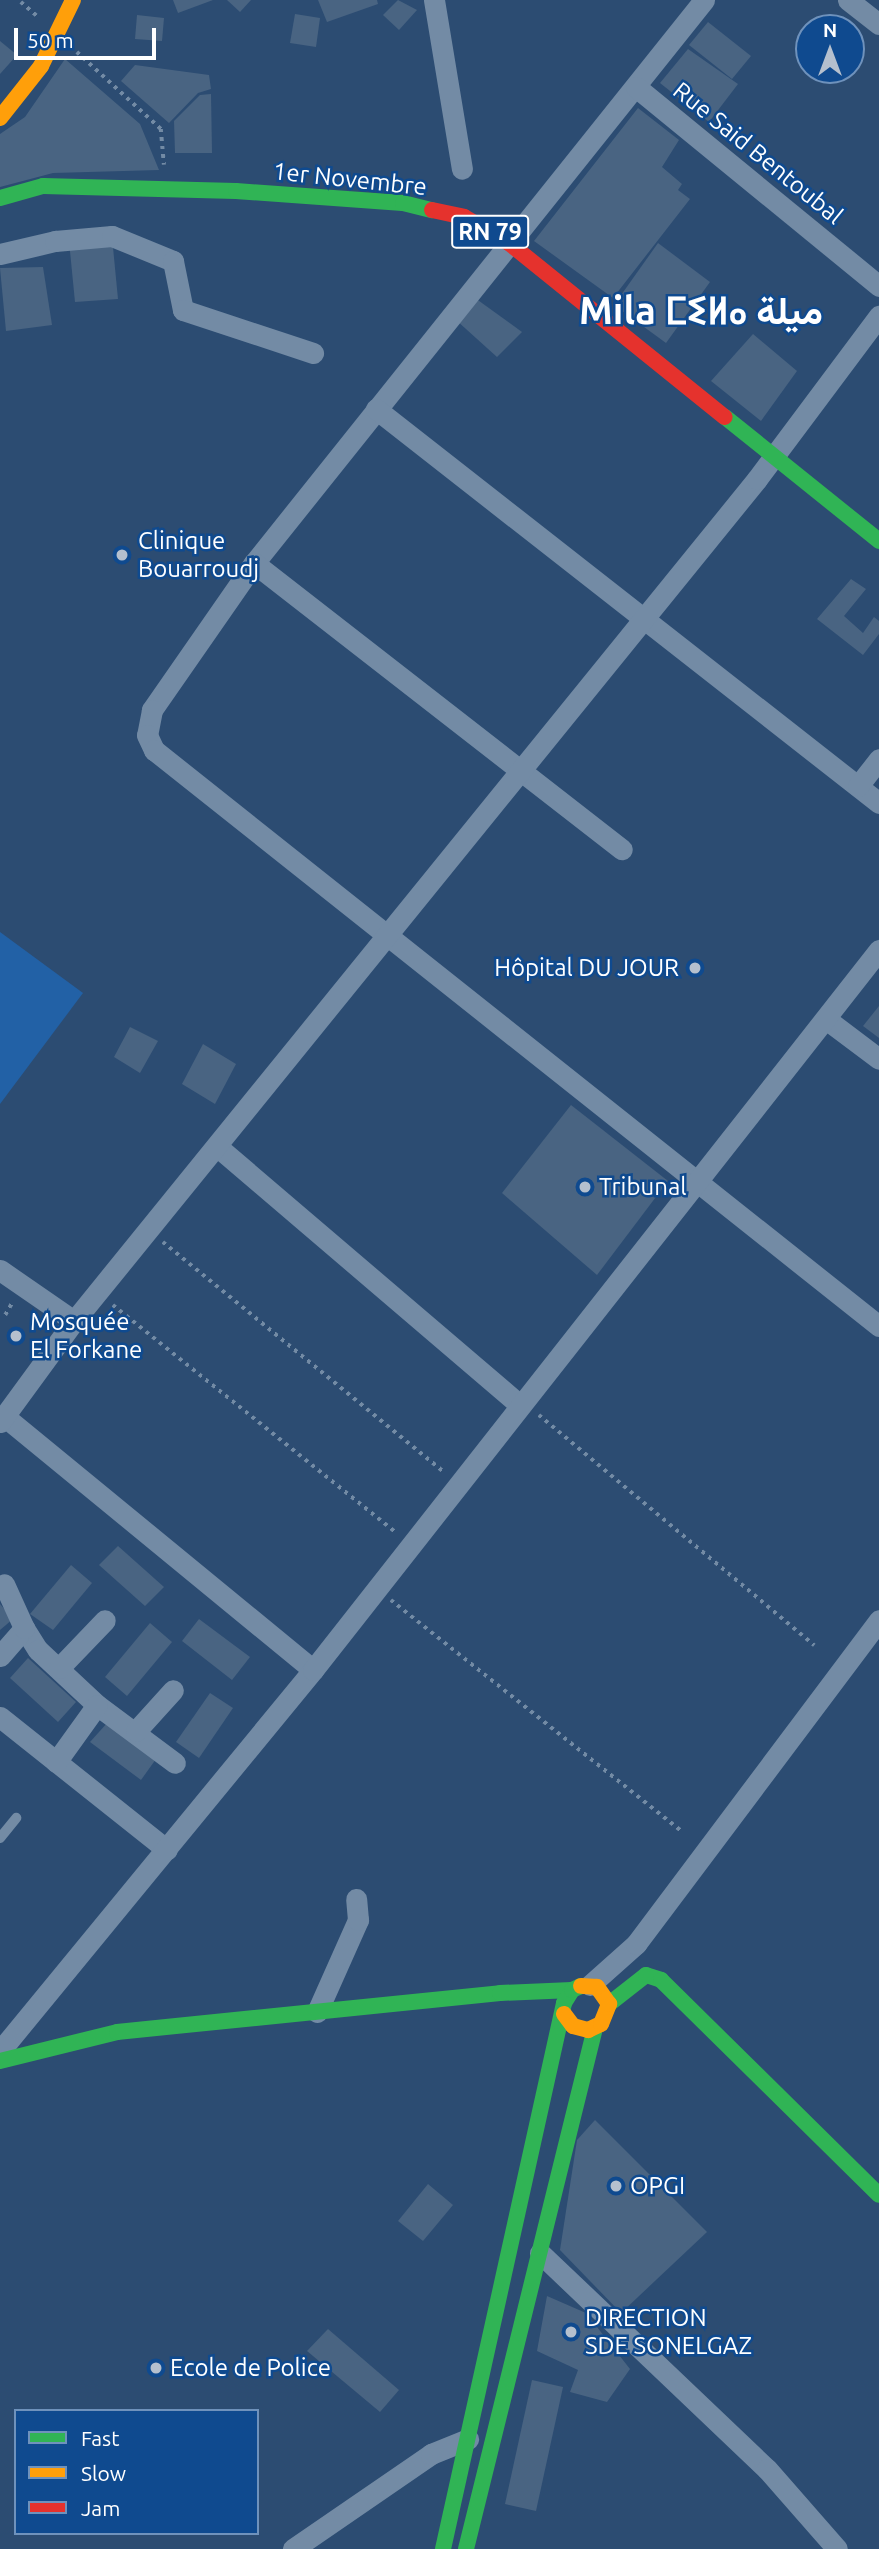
<!DOCTYPE html>
<html>
<head>
<meta charset="utf-8">
<style>
	body { margin:0 }
	#map { position:relative; width:879px; height:2549px; overflow:hidden; background:#2c4c72; font-family:Ubuntu,Vazirmatn,"Noto Sans Tifinagh",sans-serif }
	div>[style] { position:absolute }
	[style*='--x'] { left:calc(var(--x)*1px); top:calc(var(--y)*1px); width:calc(var(--w)*1px); rotate:calc(var(--a)*1deg) }
	.green>* { inset:0; background:#2261a6 }
	.building>* { inset:0; background:#496482 }
	.path>* { height:3.5px; margin-top:-1.75px; transform-origin:0; background:repeating-linear-gradient(90deg,#738ba5 0 3.5px,transparent 0 8.5px) }
	.lane>* { height:10px; margin:-5px; padding:0 5px; transform-origin:5px; border-radius:5px; background:#738ba5 }
	.street>* { height:21px; margin:-10.5px; padding:0 10.5px; transform-origin:10.5px; border-radius:10.5px; background:#738ba5 }
	.fast>* { height:16px; margin:-8px; padding:0 8px; transform-origin:8px; border-radius:8px; background:#30b455 }
	.slow>* { height:16px; margin:-8px; padding:0 8px; transform-origin:8px; border-radius:8px; background:#ff9f0a }
	.jam>* { height:16px; margin:-8px; padding:0 8px; transform-origin:8px; border-radius:8px; background:#e5322d }
	.dots>* { width:19px; height:19px; translate:-50% -50%; box-sizing:border-box; border:4px solid #0f4a8f; border-radius:50% }
	span { translate:-50% -50%; white-space:nowrap; text-align:center; line-height:1.15; -webkit-text-stroke:5px #0f4a8f; paint-order:stroke }
	.shield-label span { padding:2px 5px; background:#0f4a8f; border:2px solid; border-radius:5px; -webkit-text-stroke-width:0 }
	.shield-label { font-size:23px; color:#fff; font-weight:700 }
	.street-label { font-size:24px; color:#fff }
	.poi-label { font-size:24px; color:#fff }
	.left { translate:0 -50%; text-align:left }
	.right { translate:-100% -50%; text-align:right }
	.town-label { font-size:38px; color:#fff; font-weight:700 }
	.legend { position:absolute; left:14px; top:2409px; width:245px; height:126px; box-sizing:border-box; background:#0f4a8f; border:2px solid #6f92bc; margin:0; padding:9px 12px; list-style:none; font-size:21px; color:#fff }
	.legend li { display:flex; align-items:center; gap:14px; height:35px }
	.legend b { width:35px; border:2px solid #6f92bc }
	.north { position:absolute; left:795px; top:14px; width:70px; height:70px; box-sizing:border-box; background:#0f4a8f; border:2px solid #6f92bc; border-radius:50%; rotate:0deg; font-size:19px; font-weight:700; line-height:28px; text-align:center; color:#fff }
	.north::after { content:''; display:block; margin:auto; width:24px; height:32px; background:#b5c0ce; clip-path:polygon(50% 0,100% 100%,50% 72%,0 100%) }
	.scale { position:absolute; left:14px; top:28px; width:142px; height:32px; box-sizing:border-box; border:4px solid #fff; border-top:0; padding-left:9px; font-size:21px; line-height:24px; white-space:nowrap; color:#fff; -webkit-text-stroke:5px #0f4a8f; paint-order:stroke }
</style>
</head>
<body>
<div id="map">
	<div class="green">
		<div style="clip-path:polygon(0 932px,83px 993px,0 1104px)"></div>
	</div>
	<div class="building">
		<div style="clip-path:polygon(173px 0,213px 0,178px 13px)"></div>
		<div style="clip-path:polygon(227px 0,251px 0,240px 12px)"></div>
		<div style="clip-path:polygon(318px 0,377px 0,378px 4px,327px 22px)"></div>
		<div style="clip-path:polygon(398px 0,417px 10px,399px 30px,383px 15px)"></div>
		<div style="clip-path:polygon(295px 14px,320px 18px,316px 47px,290px 43px)"></div>
		<div style="clip-path:polygon(137px 15px,164px 18px,162px 41px,135px 39px)"></div>
		<div style="clip-path:polygon(708px 22px,751px 56px,732px 79px,689px 45px)"></div>
		<div style="clip-path:polygon(0 41px,17px 55px,0 74px)"></div>
		<div style="clip-path:polygon(688px 49px,738px 84px,709px 122px,660px 83px)"></div>
		<div style="clip-path:polygon(65px 59px,140px 124px,159px 170px,53px 173px,0 187px,0 134px,25px 117px)"></div>
		<div style="clip-path:polygon(135px 65px,209px 75px,211px 89px,198px 93px,169px 123px,121px 81px)"></div>
		<div style="clip-path:polygon(211px 94px,212px 153px,175px 153px,174px 121px,200px 95px)"></div>
		<div style="clip-path:polygon(638px 108px,679px 140px,662px 167px,682px 184px,678px 190px,690px 199px,613px 298px,534px 241px)"></div>
		<div style="clip-path:polygon(112px 237px,118px 299px,75px 302px,69px 241px)"></div>
		<div style="clip-path:polygon(658px 243px,710px 282px,666px 343px,614px 305px)"></div>
		<div style="clip-path:polygon(43px 267px,52px 325px,6px 331px,0 268px)"></div>
		<div style="clip-path:polygon(475px 298px,522px 332px,497px 357px,456px 320px)"></div>
		<div style="clip-path:polygon(753px 334px,797px 371px,761px 421px,711px 381px)"></div>
		<div style="clip-path:polygon(851px 579px,866px 589px,844px 616px,863px 633px,874px 617px,879px 621px,879px 634px,863px 655px,817px 619px)"></div>
		<div style="clip-path:polygon(879px 1006px,879px 1038px,863px 1026px)"></div>
		<div style="clip-path:polygon(130px 1027px,158px 1041px,140px 1073px,114px 1057px)"></div>
		<div style="clip-path:polygon(203px 1044px,236px 1064px,215px 1104px,182px 1084px)"></div>
		<div style="clip-path:polygon(571px 1105px,668px 1181px,597px 1275px,502px 1193px)"></div>
		<div style="clip-path:polygon(118px 1546px,164px 1587px,145px 1606px,99px 1565px)"></div>
		<div style="clip-path:polygon(71px 1565px,92px 1583px,53px 1630px,30px 1614px)"></div>
		<div style="clip-path:polygon(0 1604px,13px 1619px,0 1630px)"></div>
		<div style="clip-path:polygon(199px 1619px,250px 1657px,232px 1680px,182px 1641px)"></div>
		<div style="clip-path:polygon(150px 1623px,172px 1642px,127px 1696px,105px 1677px)"></div>
		<div style="clip-path:polygon(28px 1658px,76px 1702px,58px 1722px,10px 1678px)"></div>
		<div style="clip-path:polygon(210px 1693px,233px 1708px,199px 1758px,176px 1742px)"></div>
		<div style="clip-path:polygon(108px 1722px,156px 1759px,141px 1780px,90px 1742px)"></div>
		<div style="clip-path:polygon(595px 2120px,707px 2232px,621px 2313px,560px 2250px,577px 2140px)"></div>
		<div style="clip-path:polygon(428px 2184px,453px 2205px,423px 2241px,398px 2221px)"></div>
		<div style="clip-path:polygon(547px 2296px,586px 2313px,630px 2369px,607px 2402px,570px 2392px,578px 2370px,537px 2351px)"></div>
		<div style="clip-path:polygon(328px 2329px,399px 2390px,380px 2412px,307px 2351px)"></div>
		<div style="clip-path:polygon(532px 2380px,563px 2387px,536px 2511px,505px 2504px)"></div>
	</div>
	<div class="path">
		<div style="--x:21;--y:2;--w:21;--a:41"></div>
		<div style="--x:77;--y:52;--w:114;--a:42.5"></div>
		<div style="--x:161;--y:129;--w:36;--a:85"></div>
		<div style="--x:163;--y:1242;--w:363;--a:39.3"></div>
		<div style="--x:113;--y:1305;--w:362;--a:38.8"></div>
		<div style="--x:5;--y:1315;--w:16;--a:-60"></div>
		<div style="--x:539;--y:1415;--w:359;--a:39.9"></div>
		<div style="--x:391;--y:1600;--w:373;--a:38.5"></div>
	</div>
	<div class="lane">
		<div style="--x:0;--y:1838;--w:26;--a:-51"></div>
	</div>
	<div class="street">
		<div style="--x:434;--y:0;--w:171;--a:80.6"></div>
		<div style="--x:704;--y:0;--w:721;--a:128.63"></div>
		<div style="--x:254;--y:563;--w:179;--a:124.8"></div>
		<div style="--x:152;--y:710;--w:25;--a:101"></div>
		<div style="--x:147;--y:735;--w:17;--a:65"></div>
		<div style="--x:154;--y:750;--w:926;--a:38.47"></div>
		<div style="--x:848;--y:0;--w:39;--a:38"></div>
		<div style="--x:636;--y:87;--w:314;--a:39.3"></div>
		<div style="--x:0;--y:254;--w:57;--a:-13.3"></div>
		<div style="--x:55;--y:241;--w:57;--a:-5"></div>
		<div style="--x:112;--y:236;--w:66;--a:22.3"></div>
		<div style="--x:173;--y:261;--w:50;--a:78.5"></div>
		<div style="--x:183;--y:310;--w:137;--a:18.3"></div>
		<div style="--x:376;--y:409;--w:639;--a:38.07"></div>
		<div style="--x:254;--y:563;--w:466;--a:37.9"></div>
		<div style="--x:858;--y:786;--w:34;--a:-52"></div>
		<div style="--x:826;--y:1019;--w:66;--a:37"></div>
		<div style="--x:219;--y:1148;--w:394;--a:40.5"></div>
		<div style="--x:0;--y:1270;--w:90;--a:34.6"></div>
		<div style="--x:4;--y:1416;--w:400;--a:39.4"></div>
		<div style="--x:0;--y:1422;--w:125;--a:-53.8"></div>
		<div style="--x:74;--y:1321;--w:1084;--a:-50.95"></div>
		<div style="--x:757;--y:479;--w:204;--a:-53.2"></div>
		<div style="--x:24;--y:1628;--w:26;--a:58"></div>
		<div style="--x:38;--y:1650;--w:81;--a:43"></div>
		<div style="--x:97;--y:1705;--w:97;--a:36.6"></div>
		<div style="--x:0;--y:1656;--w:37;--a:-49"></div>
		<div style="--x:24;--y:1628;--w:48;--a:-114.4"></div>
		<div style="--x:59;--y:1668;--w:66;--a:-46.2"></div>
		<div style="--x:0;--y:1717;--w:213;--a:38.5"></div>
		<div style="--x:136;--y:1731;--w:55;--a:-47.9"></div>
		<div style="--x:56;--y:1762;--w:70;--a:-54.3"></div>
		<div style="--x:590;--y:1985;--w:62;--a:-41.7"></div>
		<div style="--x:636;--y:1944;--w:405;--a:-53.1"></div>
		<div style="--x:317;--y:2012;--w:101;--a:-66"></div>
		<div style="--x:358;--y:1920;--w:21;--a:-95"></div>
		<div style="--x:0;--y:2051;--w:493;--a:-50.6"></div>
		<div style="--x:313;--y:1670;--w:916;--a:-51.83"></div>
		<div style="--x:540;--y:2253;--w:313;--a:43.6"></div>
		<div style="--x:767;--y:2469;--w:106;--a:48.8"></div>
		<div style="--x:293;--y:2549;--w:168;--a:-34.5"></div>
		<div style="--x:431;--y:2454;--w:40;--a:-22"></div>
	</div>
	<div class="fast">
		<div style="--x:0;--y:198;--w:45;--a:-15.6"></div>
		<div style="--x:43;--y:186;--w:193;--a:1.5"></div>
		<div style="--x:236;--y:191;--w:167;--a:4.1"></div>
		<div style="--x:403;--y:203;--w:30;--a:14"></div>
		<div style="--x:725;--y:417;--w:198;--a:38.8"></div>
		<div style="--x:609;--y:2004;--w:47;--a:-38.1"></div>
		<div style="--x:646;--y:1975;--w:16;--a:18"></div>
		<div style="--x:661;--y:1980;--w:306;--a:44.6"></div>
		<div style="--x:0;--y:2061;--w:121;--a:-13.9"></div>
		<div style="--x:117;--y:2032;--w:385;--a:-5.8"></div>
		<div style="--x:500;--y:1993;--w:72;--a:-2.4"></div>
		<div style="--x:443;--y:2549;--w:559;--a:-77.5"></div>
		<div style="--x:564;--y:2003;--w:15;--a:-58"></div>
		<div style="--x:572;--y:1990;--w:10;--a:-24"></div>
		<div style="--x:466;--y:2549;--w:537;--a:-76.09"></div>
	</div>
	<div class="slow">
		<div style="--x:0;--y:118;--w:66;--a:-51.7"></div>
		<div style="--x:41;--y:66;--w:73;--a:-64.1"></div>
		<div style="--x:564;--y:2014;--w:15;--a:53"></div>
		<div style="--x:573;--y:2026;--w:16;--a:15"></div>
		<div style="--x:588;--y:2030;--w:14;--a:-25"></div>
		<div style="--x:601;--y:2024;--w:22;--a:-68"></div>
		<div style="--x:609;--y:2004;--w:21;--a:-125"></div>
		<div style="--x:597;--y:1987;--w:16;--a:-176"></div>
	</div>
	<div class="jam">
		<div style="--x:432;--y:210;--w:33;--a:12"></div>
		<div style="--x:464;--y:217;--w:52;--a:30"></div>
		<div style="--x:509;--y:243;--w:277;--a:38.9"></div>
	</div>
	<div class="dots">
		<div style="left:122px;top:555px;background:#b5c0ce"></div>
		<div style="left:695px;top:968px;background:#b5c0ce"></div>
		<div style="left:585px;top:1187px;background:#b5c0ce"></div>
		<div style="left:16px;top:1336px;background:#b5c0ce"></div>
		<div style="left:616px;top:2186px;background:#b5c0ce"></div>
		<div style="left:571px;top:2332px;background:#b5c0ce"></div>
		<div style="left:156px;top:2368px;background:#b5c0ce"></div>
	</div>
	<div class="shield-label">
		<span style="left:490px;top:232px">RN 79</span>
	</div>
	<div class="street-label">
		<span style="left:758px;top:153px;rotate:39deg">Rue Said Bentoubal</span>
		<span style="left:350px;top:179px;rotate:6deg">1er Novembre</span>
	</div>
	<div class="poi-label">
		<span class="left" style="left:138px;top:555px">Clinique<br>Bouarroudj</span>
		<span class="right" style="left:679px;top:968px">Hôpital DU JOUR</span>
		<span class="left" style="left:599px;top:1187px">Tribunal</span>
		<span class="left" style="left:30px;top:1336px">Mosquée<br>El Forkane</span>
		<span class="left" style="left:630px;top:2186px">OPGI</span>
		<span class="left" style="left:585px;top:2332px">DIRECTION<br>SDE SONELGAZ</span>
		<span class="left" style="left:170px;top:2368px">Ecole de Police</span>
	</div>
	<div class="town-label">
		<span style="left:701px;top:311px">Mila ⵎⵉⵍⴰ ميلة</span>
	</div>
	<ul class="legend">
	<li><b style="height:9px;background:#30b455"></b>Fast</li>
	<li><b style="height:9px;background:#ff9f0a"></b>Slow</li>
	<li><b style="height:9px;background:#e5322d"></b>Jam</li>
	</ul>
	<div class="north">N</div>
	<div class="scale">50 m</div>
</div>
</body>
</html>
